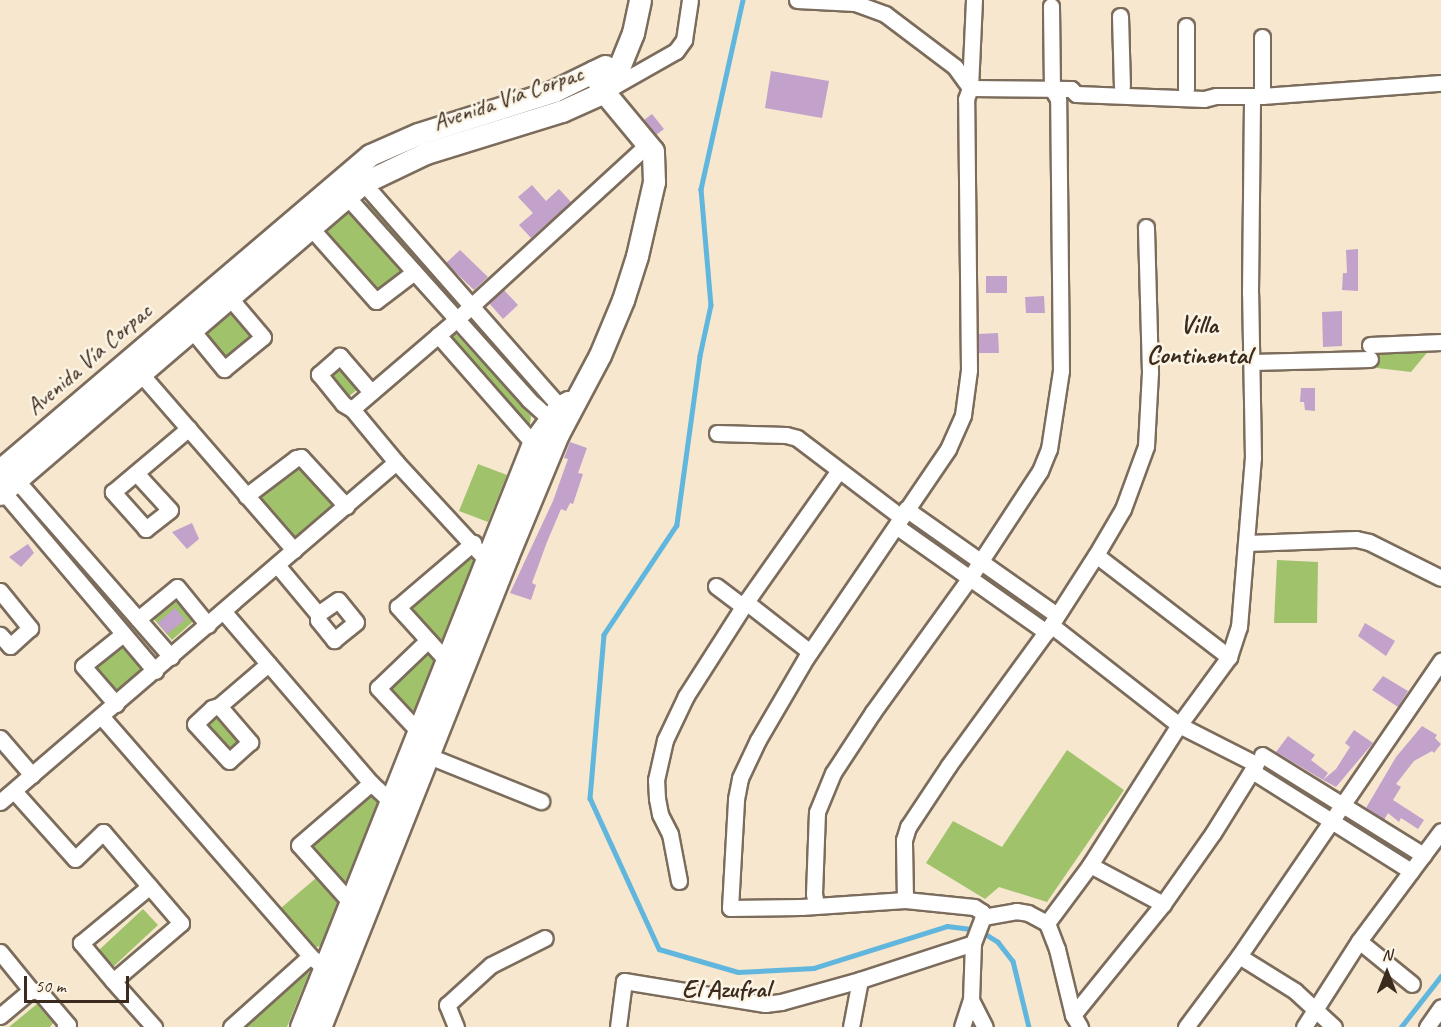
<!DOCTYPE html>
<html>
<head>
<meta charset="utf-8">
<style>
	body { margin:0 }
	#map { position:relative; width:1441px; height:1027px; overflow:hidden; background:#f6e7ce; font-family:Caveat,sans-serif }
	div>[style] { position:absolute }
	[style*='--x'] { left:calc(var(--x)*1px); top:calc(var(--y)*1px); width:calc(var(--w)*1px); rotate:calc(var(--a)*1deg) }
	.green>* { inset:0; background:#9fc26b }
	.stream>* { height:4.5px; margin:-2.25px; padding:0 2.25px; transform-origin:2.25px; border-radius:2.25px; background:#61b6dd }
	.building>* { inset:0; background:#c2a2ca }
	.roads { filter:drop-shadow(2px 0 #7c6c5c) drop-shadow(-2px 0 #7c6c5c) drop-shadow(0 2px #7c6c5c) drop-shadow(0 -2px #7c6c5c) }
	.street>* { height:15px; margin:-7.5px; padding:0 7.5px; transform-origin:7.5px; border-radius:7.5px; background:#fff }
	.secondary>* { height:21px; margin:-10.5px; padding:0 10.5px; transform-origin:10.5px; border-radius:10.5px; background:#fff }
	span { translate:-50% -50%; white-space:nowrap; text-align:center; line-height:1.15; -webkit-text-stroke:5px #fcf5e5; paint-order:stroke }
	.street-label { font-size:24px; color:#3b2a1e }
	.neighbourhood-label { font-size:26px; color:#3b2a1e; font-weight:700 }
	.north { position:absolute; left:1357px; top:943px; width:60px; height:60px; -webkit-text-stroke:4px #fcf5e5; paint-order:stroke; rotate:0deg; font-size:16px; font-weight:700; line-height:24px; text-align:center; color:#3b2a1e }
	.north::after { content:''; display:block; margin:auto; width:21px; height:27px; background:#3b2a1e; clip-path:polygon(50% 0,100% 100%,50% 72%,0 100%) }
	.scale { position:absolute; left:24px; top:976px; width:105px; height:27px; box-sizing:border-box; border:3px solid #3b2a1e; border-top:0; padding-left:8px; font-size:18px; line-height:21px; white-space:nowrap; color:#3b2a1e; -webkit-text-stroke:4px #fcf5e5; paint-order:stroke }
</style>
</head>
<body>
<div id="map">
	<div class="green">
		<div style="clip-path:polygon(370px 200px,457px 300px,453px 304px,365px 204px)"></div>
		<div style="clip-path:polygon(344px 208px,350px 208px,405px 273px,376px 299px,320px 234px)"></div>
		<div style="clip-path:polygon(233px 308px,258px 337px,225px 366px,200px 336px)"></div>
		<div style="clip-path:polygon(455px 333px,531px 416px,530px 424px,527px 426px,448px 340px)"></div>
		<div style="clip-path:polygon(1374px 349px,1430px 349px,1411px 372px,1377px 368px)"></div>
		<div style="clip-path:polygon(338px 365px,359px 388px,347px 398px,327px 375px)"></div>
		<div style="clip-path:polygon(298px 463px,334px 504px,296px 537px,290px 536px,258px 499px,261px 491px)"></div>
		<div style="clip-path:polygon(478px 464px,507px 475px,488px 522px,459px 511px)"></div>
		<div style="clip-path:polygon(468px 552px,478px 562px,443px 647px,406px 607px)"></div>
		<div style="clip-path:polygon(1277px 560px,1318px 562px,1317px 623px,1274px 623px)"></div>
		<div style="clip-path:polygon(175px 595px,196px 619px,172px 640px,151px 616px)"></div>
		<div style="clip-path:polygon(123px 643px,142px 668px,142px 672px,117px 695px,90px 665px)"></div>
		<div style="clip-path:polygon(428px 650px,439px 659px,418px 716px,410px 718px,385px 685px)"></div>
		<div style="clip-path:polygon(215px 711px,244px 740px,231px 755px,201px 724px)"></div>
		<div style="clip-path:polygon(1067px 750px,1124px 790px,1047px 902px,999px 887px,985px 899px,926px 863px,953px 821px,1002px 847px)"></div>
		<div style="clip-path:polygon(368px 790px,382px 805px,349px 887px,342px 888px,307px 848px)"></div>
		<div style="clip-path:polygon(316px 878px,338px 903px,321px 946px,316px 947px,281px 908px)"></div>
		<div style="clip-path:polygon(143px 909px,158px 925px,114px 966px,99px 950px)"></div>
		<div style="clip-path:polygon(307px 971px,309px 973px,287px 1027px,243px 1027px)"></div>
		<div style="clip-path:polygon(37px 1004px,53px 1023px,50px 1027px,9px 1027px)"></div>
	</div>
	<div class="stream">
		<div style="--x:743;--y:0;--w:194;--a:102.5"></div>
		<div style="--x:701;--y:189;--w:116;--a:85.1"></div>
		<div style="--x:711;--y:305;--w:52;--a:102.2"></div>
		<div style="--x:700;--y:356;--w:171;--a:97.8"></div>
		<div style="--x:677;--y:525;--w:132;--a:123.6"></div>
		<div style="--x:604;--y:635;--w:164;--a:94.9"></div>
		<div style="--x:590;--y:798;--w:166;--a:65.4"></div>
		<div style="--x:659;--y:949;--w:82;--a:16.2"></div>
		<div style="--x:738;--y:972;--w:76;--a:-3"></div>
		<div style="--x:814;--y:968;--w:139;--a:-17.5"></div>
		<div style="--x:947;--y:926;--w:32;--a:7"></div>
		<div style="--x:979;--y:930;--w:22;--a:32"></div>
		<div style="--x:998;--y:942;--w:24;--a:52"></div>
		<div style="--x:1013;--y:961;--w:68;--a:76.4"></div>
		<div style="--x:1401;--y:1027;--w:65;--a:-51.9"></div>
	</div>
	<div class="building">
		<div style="clip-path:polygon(771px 71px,829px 81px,822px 118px,765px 108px)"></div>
		<div style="clip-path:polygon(652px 114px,664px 129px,656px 135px,644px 120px)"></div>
		<div style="clip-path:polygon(532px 185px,546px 201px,559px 189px,571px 202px,531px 238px,519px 225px,533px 213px,518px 197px)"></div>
		<div style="clip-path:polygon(1358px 249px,1358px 291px,1342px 290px,1343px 273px,1347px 273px,1346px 250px)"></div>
		<div style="clip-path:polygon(460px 250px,488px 277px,474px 290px,446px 263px)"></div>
		<div style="clip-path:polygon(986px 276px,1007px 276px,1007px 293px,986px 293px)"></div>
		<div style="clip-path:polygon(504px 290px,518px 305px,503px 319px,489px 303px)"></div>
		<div style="clip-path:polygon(1044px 296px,1045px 313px,1026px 313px,1025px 297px)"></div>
		<div style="clip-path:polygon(1342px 311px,1342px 346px,1323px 347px,1322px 312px)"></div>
		<div style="clip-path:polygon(998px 333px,999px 353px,979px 353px,978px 334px)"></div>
		<div style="clip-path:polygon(1301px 388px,1315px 388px,1315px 411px,1305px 410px,1304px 402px,1300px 402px)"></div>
		<div style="clip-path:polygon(570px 442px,587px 448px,578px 473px,583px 474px,573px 504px,570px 503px,566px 511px,561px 509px,547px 542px,532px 583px,536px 585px,531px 600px,510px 593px,553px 501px,568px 459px,564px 458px)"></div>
		<div style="clip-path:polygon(192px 523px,199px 539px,187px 549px,172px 532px)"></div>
		<div style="clip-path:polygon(28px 544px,34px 553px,21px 567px,9px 557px)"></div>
		<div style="clip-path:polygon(175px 608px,185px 620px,167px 634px,158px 623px)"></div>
		<div style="clip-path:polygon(1365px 623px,1395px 641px,1386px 656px,1358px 636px)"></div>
		<div style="clip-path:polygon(1383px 676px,1408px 691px,1398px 707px,1372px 690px)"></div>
		<div style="clip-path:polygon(1422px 726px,1437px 735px,1435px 738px,1441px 744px,1434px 753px,1432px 751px,1414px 761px,1396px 784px,1401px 787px,1393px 800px,1424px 820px,1418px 829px,1401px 818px,1399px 822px,1388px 813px,1384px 820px,1366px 808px,1396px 757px)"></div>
		<div style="clip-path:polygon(1354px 730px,1373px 743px,1336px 787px,1323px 780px,1336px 769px,1350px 747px,1345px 743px)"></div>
		<div style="clip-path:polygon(1288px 736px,1315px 755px,1311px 760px,1328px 773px,1323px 780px,1276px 752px)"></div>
	</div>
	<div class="roads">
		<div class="street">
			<div style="--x:797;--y:0;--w:58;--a:3"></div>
			<div style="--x:855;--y:3;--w:32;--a:20"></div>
			<div style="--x:885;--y:14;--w:88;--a:37.1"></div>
			<div style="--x:955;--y:67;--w:26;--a:54"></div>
			<div style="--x:1120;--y:16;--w:70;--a:88.4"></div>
			<div style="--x:1186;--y:26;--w:63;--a:90"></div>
			<div style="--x:970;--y:88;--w:101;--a:0.6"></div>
			<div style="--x:1071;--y:89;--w:7;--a:45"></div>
			<div style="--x:1076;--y:94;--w:128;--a:2.2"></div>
			<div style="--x:1204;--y:99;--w:12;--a:-14"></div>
			<div style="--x:1216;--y:96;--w:46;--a:0"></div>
			<div style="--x:1262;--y:96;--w:179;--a:-4.2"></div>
			<div style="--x:609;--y:89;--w:77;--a:-29.6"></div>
			<div style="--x:676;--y:51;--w:14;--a:-54"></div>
			<div style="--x:684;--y:40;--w:40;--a:-81.5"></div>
			<div style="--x:1262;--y:96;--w:59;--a:-90"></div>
			<div style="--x:358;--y:177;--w:315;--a:48.7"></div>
			<div style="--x:340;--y:189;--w:283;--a:48.1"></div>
			<div style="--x:529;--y:400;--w:38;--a:42"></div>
			<div style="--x:310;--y:227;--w:99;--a:48.3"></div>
			<div style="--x:376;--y:301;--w:48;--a:-37.3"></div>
			<div style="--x:191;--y:329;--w:52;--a:50.5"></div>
			<div style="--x:224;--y:369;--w:50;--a:-39.4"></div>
			<div style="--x:263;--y:337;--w:52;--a:-130.4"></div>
			<div style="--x:438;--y:335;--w:144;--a:48.7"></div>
			<div style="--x:1370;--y:345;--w:71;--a:-2.4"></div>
			<div style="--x:1252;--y:362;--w:118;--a:-1.5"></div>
			<div style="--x:134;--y:366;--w:244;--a:49"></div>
			<div style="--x:371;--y:392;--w:48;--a:-130.7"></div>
			<div style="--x:340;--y:356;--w:28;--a:139"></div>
			<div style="--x:319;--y:374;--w:38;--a:51"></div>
			<div style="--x:343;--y:404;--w:10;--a:29"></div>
			<div style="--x:352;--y:409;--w:69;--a:50.3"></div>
			<div style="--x:396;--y:462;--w:140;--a:47.3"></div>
			<div style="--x:352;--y:409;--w:137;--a:-40.6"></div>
			<div style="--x:456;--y:320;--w:260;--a:-42.5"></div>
			<div style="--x:717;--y:433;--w:69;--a:1.7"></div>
			<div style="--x:786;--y:435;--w:11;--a:15"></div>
			<div style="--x:797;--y:438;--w:131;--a:37.2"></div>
			<div style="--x:136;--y:473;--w:50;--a:47.4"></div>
			<div style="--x:170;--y:510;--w:31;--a:142"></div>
			<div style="--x:146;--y:529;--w:50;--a:-131.7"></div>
			<div style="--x:113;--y:492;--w:99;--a:-40.1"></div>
			<div style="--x:11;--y:474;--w:243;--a:48.8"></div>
			<div style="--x:0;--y:488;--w:240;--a:49.7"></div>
			<div style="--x:246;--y:496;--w:63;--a:-37.2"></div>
			<div style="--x:296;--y:458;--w:5;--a:-11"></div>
			<div style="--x:301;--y:457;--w:67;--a:47.4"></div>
			<div style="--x:906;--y:509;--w:184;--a:35.1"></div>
			<div style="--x:896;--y:526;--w:184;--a:35.2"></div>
			<div style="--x:1247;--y:543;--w:109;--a:-2.1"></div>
			<div style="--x:1356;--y:539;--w:13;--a:13"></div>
			<div style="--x:1369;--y:542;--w:80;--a:26.6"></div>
			<div style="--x:1096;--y:555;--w:168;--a:37.5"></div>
			<div style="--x:277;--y:565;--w:64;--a:50.1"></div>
			<div style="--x:318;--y:614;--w:6;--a:90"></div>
			<div style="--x:318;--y:620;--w:26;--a:51"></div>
			<div style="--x:334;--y:640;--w:28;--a:-39"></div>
			<div style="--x:356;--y:622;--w:28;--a:-129"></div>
			<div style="--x:338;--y:600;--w:24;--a:145"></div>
			<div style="--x:716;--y:586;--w:34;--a:37"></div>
			<div style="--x:0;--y:591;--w:48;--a:51"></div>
			<div style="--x:30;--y:628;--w:27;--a:138"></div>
			<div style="--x:10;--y:646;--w:15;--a:-132"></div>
			<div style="--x:746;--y:602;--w:81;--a:38"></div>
			<div style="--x:223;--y:611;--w:227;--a:49.3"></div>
			<div style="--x:371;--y:783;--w:34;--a:43"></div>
			<div style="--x:138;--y:619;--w:50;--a:-39.4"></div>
			<div style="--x:177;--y:587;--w:49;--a:50.8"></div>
			<div style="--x:1051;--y:625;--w:162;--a:38"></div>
			<div style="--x:1179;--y:725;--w:86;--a:26.9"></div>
			<div style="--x:1256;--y:764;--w:81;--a:121.9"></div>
			<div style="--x:1213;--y:833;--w:87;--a:125.2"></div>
			<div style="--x:1163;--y:904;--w:143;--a:129"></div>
			<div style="--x:446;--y:660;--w:72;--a:-132.2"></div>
			<div style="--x:398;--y:607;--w:99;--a:-40.5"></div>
			<div style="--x:116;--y:704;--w:50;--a:-131"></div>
			<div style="--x:83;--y:666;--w:51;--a:-38.7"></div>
			<div style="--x:219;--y:706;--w:48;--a:49.3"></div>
			<div style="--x:250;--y:742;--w:28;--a:138"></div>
			<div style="--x:229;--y:761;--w:50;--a:-132.6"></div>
			<div style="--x:195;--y:724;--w:23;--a:-43"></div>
			<div style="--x:212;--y:708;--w:7;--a:-16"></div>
			<div style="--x:219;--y:706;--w:65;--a:-40.6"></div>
			<div style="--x:101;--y:716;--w:318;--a:48.9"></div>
			<div style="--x:310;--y:956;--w:28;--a:39"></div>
			<div style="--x:418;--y:731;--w:59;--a:-132.9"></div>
			<div style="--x:378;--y:688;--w:69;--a:-43.8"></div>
			<div style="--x:0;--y:738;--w:49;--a:49.1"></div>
			<div style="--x:1262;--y:755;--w:190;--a:31.8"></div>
			<div style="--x:429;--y:756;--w:121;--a:21.9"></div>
			<div style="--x:1252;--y:771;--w:188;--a:32.2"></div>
			<div style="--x:14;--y:791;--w:91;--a:48.1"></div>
			<div style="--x:75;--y:859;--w:39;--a:-44"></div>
			<div style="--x:103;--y:832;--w:120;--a:49.4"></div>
			<div style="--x:181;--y:923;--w:89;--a:139.5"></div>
			<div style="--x:113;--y:981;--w:62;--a:48.3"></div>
			<div style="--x:0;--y:802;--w:522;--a:-40.65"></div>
			<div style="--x:1090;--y:865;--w:83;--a:28.1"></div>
			<div style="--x:679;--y:881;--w:48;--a:-100.8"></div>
			<div style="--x:670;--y:834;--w:22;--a:-117"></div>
			<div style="--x:660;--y:814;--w:16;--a:-101"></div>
			<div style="--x:657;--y:798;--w:18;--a:-93"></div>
			<div style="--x:656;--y:780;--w:41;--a:-77.3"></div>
			<div style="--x:665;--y:740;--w:49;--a:-64.5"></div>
			<div style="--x:686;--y:696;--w:112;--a:-57.4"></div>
			<div style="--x:746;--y:602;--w:161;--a:-54.8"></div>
			<div style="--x:905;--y:900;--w:60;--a:-91"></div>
			<div style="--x:904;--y:840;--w:14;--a:-73"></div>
			<div style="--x:908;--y:827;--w:74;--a:-56.5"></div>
			<div style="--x:949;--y:765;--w:173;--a:-53.9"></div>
			<div style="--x:1051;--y:625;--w:83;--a:-57.3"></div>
			<div style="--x:1096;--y:555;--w:53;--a:-59.6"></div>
			<div style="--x:1123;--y:509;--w:67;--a:-69.9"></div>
			<div style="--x:1146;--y:446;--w:74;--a:-86.9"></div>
			<div style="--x:1150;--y:372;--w:145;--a:-91.6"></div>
			<div style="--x:350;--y:902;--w:76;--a:-131.8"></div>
			<div style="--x:299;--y:845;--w:95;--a:-40.7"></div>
			<div style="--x:816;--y:905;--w:11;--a:-100"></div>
			<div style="--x:814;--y:894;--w:82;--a:-87.9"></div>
			<div style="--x:817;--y:812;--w:42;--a:-67.7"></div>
			<div style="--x:833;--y:773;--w:73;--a:-56.7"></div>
			<div style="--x:873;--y:712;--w:164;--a:-54.2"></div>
			<div style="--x:969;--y:579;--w:129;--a:-56.7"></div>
			<div style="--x:1040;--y:471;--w:24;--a:-68"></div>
			<div style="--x:1049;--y:449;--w:79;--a:-81.3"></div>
			<div style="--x:1061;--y:371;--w:272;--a:-90.6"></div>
			<div style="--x:1058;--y:99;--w:12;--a:-121"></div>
			<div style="--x:1052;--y:89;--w:83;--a:-90.7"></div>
			<div style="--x:983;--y:917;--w:34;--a:-10"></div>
			<div style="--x:1016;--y:911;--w:12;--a:9"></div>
			<div style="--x:1028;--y:913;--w:21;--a:28"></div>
			<div style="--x:1047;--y:923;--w:28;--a:69"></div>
			<div style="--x:1057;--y:949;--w:68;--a:76.4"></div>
			<div style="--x:1073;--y:1015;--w:14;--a:60"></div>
			<div style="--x:1047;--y:923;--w:72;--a:-53.4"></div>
			<div style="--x:1090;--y:865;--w:166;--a:-57.6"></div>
			<div style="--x:1179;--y:725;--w:84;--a:-53.7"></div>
			<div style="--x:1229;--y:657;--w:32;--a:-72"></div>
			<div style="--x:1239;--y:627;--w:170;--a:-85.3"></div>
			<div style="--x:1253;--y:458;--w:165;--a:-91"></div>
			<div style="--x:1250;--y:293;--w:197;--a:-89.4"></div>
			<div style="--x:1359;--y:941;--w:68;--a:39.1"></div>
			<div style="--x:0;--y:952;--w:49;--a:50.8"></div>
			<div style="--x:31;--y:990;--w:9;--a:13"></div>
			<div style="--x:40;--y:992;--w:43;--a:49.7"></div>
			<div style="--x:68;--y:1025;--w:4;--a:146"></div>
			<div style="--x:1239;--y:956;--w:66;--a:32"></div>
			<div style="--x:1295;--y:991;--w:53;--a:42.7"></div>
			<div style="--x:113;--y:981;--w:50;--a:-130.1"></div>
			<div style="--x:81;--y:943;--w:89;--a:-39.6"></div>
			<div style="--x:971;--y:1000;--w:30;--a:63"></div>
			<div style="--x:0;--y:1016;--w:40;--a:-40"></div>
			<div style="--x:231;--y:1027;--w:106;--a:-41.9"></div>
			<div style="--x:456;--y:1027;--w:24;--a:-112"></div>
			<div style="--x:447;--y:1005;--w:59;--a:-42.3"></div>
			<div style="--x:491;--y:965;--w:60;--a:-26.6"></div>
			<div style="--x:618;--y:1027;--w:46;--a:-82.6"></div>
			<div style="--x:624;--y:981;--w:143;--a:9.3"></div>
			<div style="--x:765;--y:1004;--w:16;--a:-7"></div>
			<div style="--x:781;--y:1002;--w:82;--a:-15.6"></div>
			<div style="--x:860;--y:980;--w:119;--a:-18.1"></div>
			<div style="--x:851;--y:1027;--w:48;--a:-79.2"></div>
			<div style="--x:962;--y:1027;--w:28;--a:-72"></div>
			<div style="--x:971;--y:1000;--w:57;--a:-88"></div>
			<div style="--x:973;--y:943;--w:28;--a:-69"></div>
			<div style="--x:983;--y:917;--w:5;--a:-101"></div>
			<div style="--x:982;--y:912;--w:9;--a:-148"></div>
			<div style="--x:974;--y:907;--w:69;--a:-174.2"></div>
			<div style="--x:905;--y:900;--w:104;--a:176.1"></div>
			<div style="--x:801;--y:907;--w:71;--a:179.2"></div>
			<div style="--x:730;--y:908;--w:109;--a:-86.8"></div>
			<div style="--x:736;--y:799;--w:21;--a:-79"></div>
			<div style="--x:740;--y:778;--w:42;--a:-64.7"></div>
			<div style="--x:758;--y:740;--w:95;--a:-59.7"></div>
			<div style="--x:806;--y:658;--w:253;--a:-55.8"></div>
			<div style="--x:948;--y:449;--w:37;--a:-66"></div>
			<div style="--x:963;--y:415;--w:45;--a:-82.4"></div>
			<div style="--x:969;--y:370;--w:271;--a:-90.6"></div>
			<div style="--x:966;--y:99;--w:12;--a:-70"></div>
			<div style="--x:970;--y:88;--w:88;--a:-87.4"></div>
			<div style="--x:1186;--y:1027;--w:89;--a:-53.3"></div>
			<div style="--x:1239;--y:956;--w:358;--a:-55.6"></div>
			<div style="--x:1304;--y:1027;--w:102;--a:-57.4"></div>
			<div style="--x:1359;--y:941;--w:137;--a:-53.3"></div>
			<div style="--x:1427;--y:1027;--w:24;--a:-55"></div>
		</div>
		<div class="secondary">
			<div style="--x:0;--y:470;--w:486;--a:-40.4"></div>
			<div style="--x:370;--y:155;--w:52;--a:-23.6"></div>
			<div style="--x:418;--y:134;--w:143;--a:-17.5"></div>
			<div style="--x:554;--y:91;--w:57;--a:-26.1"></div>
			<div style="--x:0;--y:494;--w:478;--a:-40.6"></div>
			<div style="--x:363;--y:183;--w:70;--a:-25.5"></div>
			<div style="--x:426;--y:153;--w:142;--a:-17.2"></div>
			<div style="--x:562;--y:111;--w:46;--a:-24.3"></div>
			<div style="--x:604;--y:92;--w:21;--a:-55"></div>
			<div style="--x:616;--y:75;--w:45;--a:-68"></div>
			<div style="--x:633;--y:33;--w:34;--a:-78"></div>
			<div style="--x:301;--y:1027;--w:628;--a:-68.33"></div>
			<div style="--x:533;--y:443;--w:44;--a:-54.2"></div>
			<div style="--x:559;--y:407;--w:10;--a:-29"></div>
			<div style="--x:320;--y:1027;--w:506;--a:-68.3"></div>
			<div style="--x:507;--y:557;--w:133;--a:-67.5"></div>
			<div style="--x:558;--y:434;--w:89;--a:-62"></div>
			<div style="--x:600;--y:355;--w:60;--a:-67.3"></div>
			<div style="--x:623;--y:300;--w:46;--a:-72.3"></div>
			<div style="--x:637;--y:256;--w:76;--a:-77.1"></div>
			<div style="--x:654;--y:182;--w:31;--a:-92"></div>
			<div style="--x:653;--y:151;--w:77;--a:-129.7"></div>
			<div style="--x:604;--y:92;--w:23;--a:-119"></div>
		</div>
	</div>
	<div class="street-label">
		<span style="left:508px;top:98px;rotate:-19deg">Avenida Vía Corpac</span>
		<span style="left:89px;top:359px;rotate:-41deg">Avenida Vía Corpac</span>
	</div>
	<div class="neighbourhood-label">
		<span style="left:1199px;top:340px">Villa<br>Continental</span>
		<span style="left:726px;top:989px">El Azufral</span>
	</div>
	<div class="north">N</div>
	<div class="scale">50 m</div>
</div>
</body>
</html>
